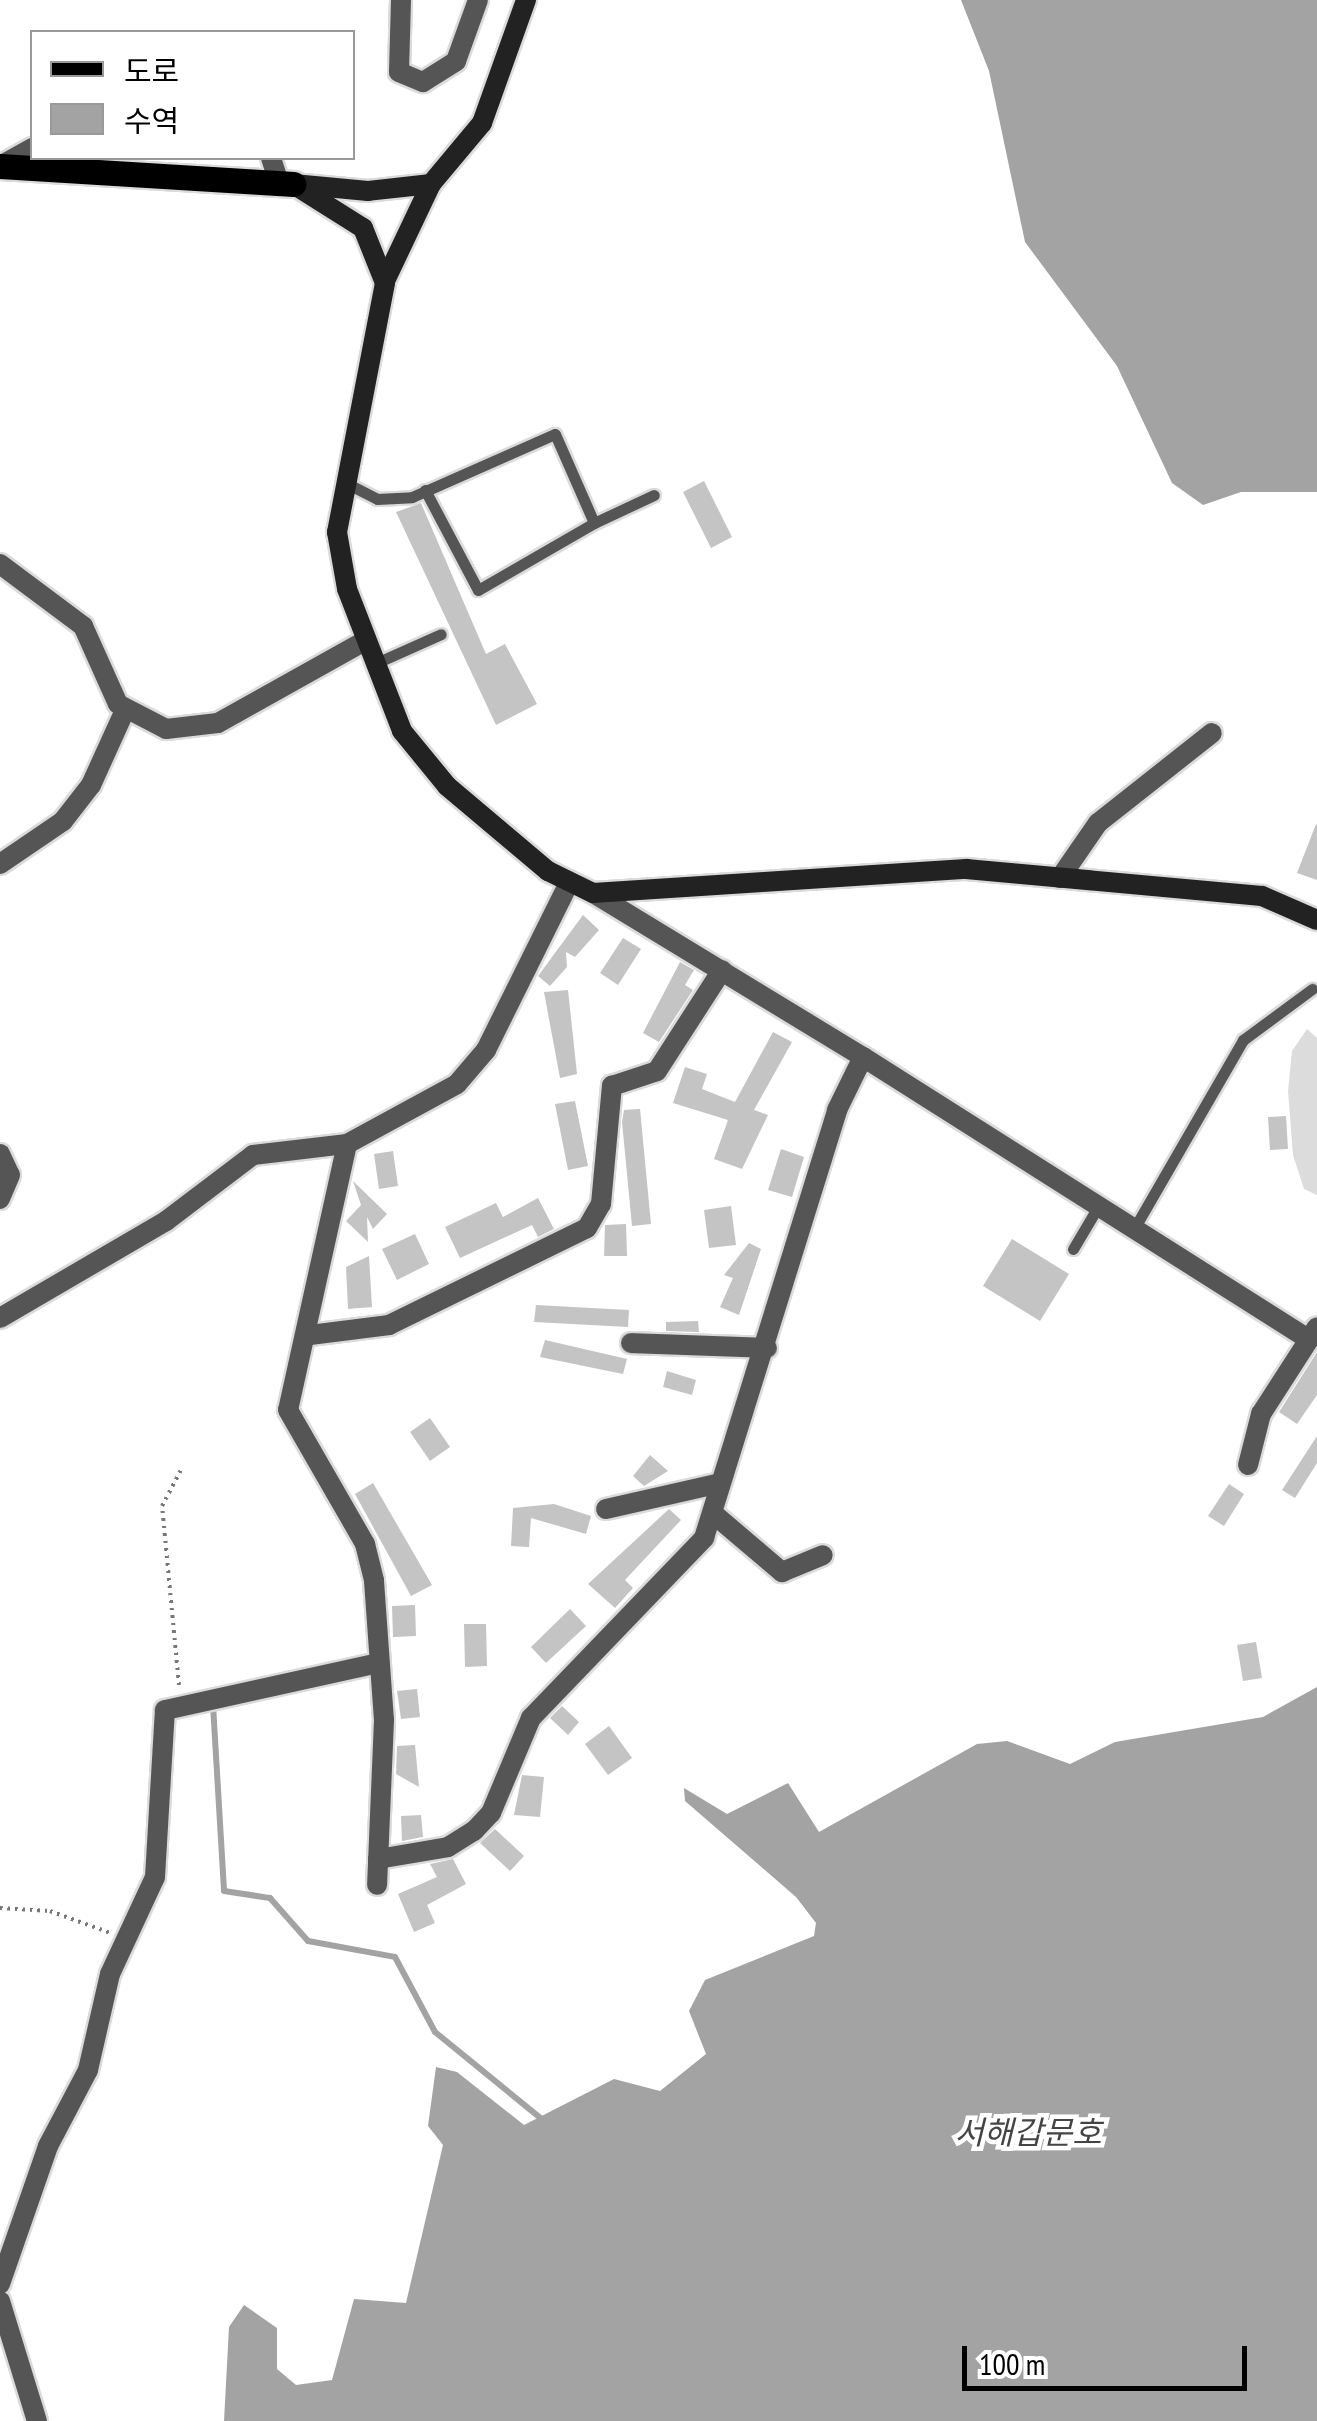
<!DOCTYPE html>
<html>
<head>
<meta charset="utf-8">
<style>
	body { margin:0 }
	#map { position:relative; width:1317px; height:2421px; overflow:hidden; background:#fff; font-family:"PT Sans Narrow","Noto Sans KR",sans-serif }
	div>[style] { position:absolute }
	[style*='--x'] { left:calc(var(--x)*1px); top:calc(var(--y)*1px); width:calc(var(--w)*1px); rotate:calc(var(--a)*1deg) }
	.green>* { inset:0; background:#dcdcdc }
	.water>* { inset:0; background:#a3a3a3 }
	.stream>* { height:6px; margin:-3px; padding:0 3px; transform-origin:3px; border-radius:3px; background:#a3a3a3 }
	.building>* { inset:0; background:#c4c4c4 }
	.path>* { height:4px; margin-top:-2px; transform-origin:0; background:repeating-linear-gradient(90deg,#777 0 2.5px,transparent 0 7.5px) }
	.roads { filter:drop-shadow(2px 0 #dbdbdb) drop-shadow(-2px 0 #dbdbdb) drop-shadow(0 2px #dbdbdb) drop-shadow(0 -2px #dbdbdb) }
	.lane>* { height:11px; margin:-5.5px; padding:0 5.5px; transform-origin:5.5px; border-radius:5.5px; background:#555 }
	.street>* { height:20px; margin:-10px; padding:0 10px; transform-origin:10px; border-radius:10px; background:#555 }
	.secondary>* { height:20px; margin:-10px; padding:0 10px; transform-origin:10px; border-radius:10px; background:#222 }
	.primary>* { height:25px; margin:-12.5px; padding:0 12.5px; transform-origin:12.5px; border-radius:12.5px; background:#000 }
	span { translate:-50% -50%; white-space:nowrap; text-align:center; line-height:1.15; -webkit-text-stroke:9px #fff; paint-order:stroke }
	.water-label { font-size:32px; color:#444; font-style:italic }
	.legend { position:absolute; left:30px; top:30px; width:325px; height:130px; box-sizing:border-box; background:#fff; border:2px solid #999; margin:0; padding:12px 18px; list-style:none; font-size:30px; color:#000 }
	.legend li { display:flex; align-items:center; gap:20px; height:50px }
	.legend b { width:50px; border:2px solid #999 }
	.scale { position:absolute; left:962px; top:2346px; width:285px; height:45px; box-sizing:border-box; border:5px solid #000; border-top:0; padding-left:12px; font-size:30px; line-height:35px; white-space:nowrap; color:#000; -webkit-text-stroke:8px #fff; paint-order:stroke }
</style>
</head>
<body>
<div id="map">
	<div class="green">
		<div style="clip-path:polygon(1307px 1029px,1317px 1038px,1317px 1195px,1304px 1189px,1293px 1155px,1288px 1091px,1292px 1051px)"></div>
	</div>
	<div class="water">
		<div style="clip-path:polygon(961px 0,1317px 0,1317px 492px,1241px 492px,1203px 505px,1172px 483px,1117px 366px,1025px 242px,989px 71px)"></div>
		<div style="clip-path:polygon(1317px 1687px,1317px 2421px,224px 2421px,229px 2327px,244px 2305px,277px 2328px,277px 2369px,296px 2385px,332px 2380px,354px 2299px,406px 2303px,443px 2145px,428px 2126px,436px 2067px,457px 2072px,524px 2125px,614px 2079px,660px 2091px,706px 2054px,689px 2011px,705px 1980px,814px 1936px,816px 1923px,796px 1897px,685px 1801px,684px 1788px,727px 1814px,788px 1783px,819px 1832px,977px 1744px,1007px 1741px,1070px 1764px,1115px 1742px,1263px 1717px)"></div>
	</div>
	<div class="stream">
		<div style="--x:213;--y:1705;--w:186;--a:86.6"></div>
		<div style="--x:224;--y:1891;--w:47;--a:8.7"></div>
		<div style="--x:270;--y:1898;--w:57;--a:48.5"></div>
		<div style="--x:308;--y:1941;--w:88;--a:10.4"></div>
		<div style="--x:395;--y:1957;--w:85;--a:61.9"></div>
		<div style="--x:435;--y:2032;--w:139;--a:39.2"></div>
	</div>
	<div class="building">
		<div style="clip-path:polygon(704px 481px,732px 537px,711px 548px,683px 492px)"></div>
		<div style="clip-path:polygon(421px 503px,486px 654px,505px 644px,537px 704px,496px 725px,396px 512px)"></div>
		<div style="clip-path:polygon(1316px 824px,1317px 825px,1317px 880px,1297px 873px)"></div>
		<div style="clip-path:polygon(583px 915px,599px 930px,575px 957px,566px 952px,567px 967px,550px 986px,538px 976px)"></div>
		<div style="clip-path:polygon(623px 938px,641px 949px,618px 985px,600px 973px)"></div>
		<div style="clip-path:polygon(680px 962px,694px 970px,685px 985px,693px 990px,659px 1042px,643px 1033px)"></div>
		<div style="clip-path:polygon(568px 990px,577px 1074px,560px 1078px,544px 992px)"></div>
		<div style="clip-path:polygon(773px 1032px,792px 1042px,754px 1110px,768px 1115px,742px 1169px,714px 1159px,728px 1120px,673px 1103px,685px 1067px,707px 1074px,702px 1089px,735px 1102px)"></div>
		<div style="clip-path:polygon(575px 1101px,588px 1166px,568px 1170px,555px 1104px)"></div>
		<div style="clip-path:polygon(640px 1109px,651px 1224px,632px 1226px,622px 1122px,624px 1110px)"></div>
		<div style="clip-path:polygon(1286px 1116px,1288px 1149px,1270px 1150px,1268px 1117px)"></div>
		<div style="clip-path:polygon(781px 1149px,804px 1157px,792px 1197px,768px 1190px)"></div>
		<div style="clip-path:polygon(393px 1151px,398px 1186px,379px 1189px,374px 1154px)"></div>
		<div style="clip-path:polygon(353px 1181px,387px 1214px,373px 1229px,367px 1217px,368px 1242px,346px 1221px,361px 1205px)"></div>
		<div style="clip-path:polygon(538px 1198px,554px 1229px,538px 1237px,532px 1225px,460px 1258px,445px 1227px,496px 1203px,503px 1217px)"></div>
		<div style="clip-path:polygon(731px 1206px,736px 1245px,709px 1248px,704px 1210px)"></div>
		<div style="clip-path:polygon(626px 1224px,627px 1256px,604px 1256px,605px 1225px)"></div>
		<div style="clip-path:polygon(415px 1234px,429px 1264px,397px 1280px,382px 1249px)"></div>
		<div style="clip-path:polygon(1012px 1239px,1069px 1274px,1040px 1321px,983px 1286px)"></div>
		<div style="clip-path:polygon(749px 1243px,761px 1249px,739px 1315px,720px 1307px,733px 1278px,724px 1275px)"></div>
		<div style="clip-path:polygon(369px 1256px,372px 1307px,348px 1309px,346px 1267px)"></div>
		<div style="clip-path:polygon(536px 1305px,629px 1310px,628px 1327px,534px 1322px)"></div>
		<div style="clip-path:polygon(698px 1321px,699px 1332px,666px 1331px,666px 1322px)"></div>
		<div style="clip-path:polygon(545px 1340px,627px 1359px,623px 1374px,540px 1357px)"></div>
		<div style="clip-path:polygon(1317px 1352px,1317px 1395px,1297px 1424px,1279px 1412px)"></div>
		<div style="clip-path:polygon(667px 1371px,696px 1380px,692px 1395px,663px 1387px)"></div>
		<div style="clip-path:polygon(430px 1418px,450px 1447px,430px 1461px,410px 1432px)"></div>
		<div style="clip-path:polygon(1317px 1436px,1317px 1463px,1295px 1498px,1282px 1490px)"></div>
		<div style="clip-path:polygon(650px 1455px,668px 1471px,644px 1486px,633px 1476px)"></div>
		<div style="clip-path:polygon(373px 1483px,432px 1585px,411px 1596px,355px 1494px)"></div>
		<div style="clip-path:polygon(1229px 1484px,1244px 1494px,1224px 1526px,1208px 1516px)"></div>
		<div style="clip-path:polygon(554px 1504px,591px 1516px,586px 1534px,531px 1518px,529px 1547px,511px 1546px,513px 1508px)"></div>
		<div style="clip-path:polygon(669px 1509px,681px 1520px,625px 1580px,633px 1588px,615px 1608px,588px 1584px)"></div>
		<div style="clip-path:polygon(415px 1605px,416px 1636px,393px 1637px,392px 1606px)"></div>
		<div style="clip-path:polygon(570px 1609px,586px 1626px,546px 1663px,531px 1647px)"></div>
		<div style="clip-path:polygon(464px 1624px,486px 1624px,487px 1666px,465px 1667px)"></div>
		<div style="clip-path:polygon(1256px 1642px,1262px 1678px,1243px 1681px,1237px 1645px)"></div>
		<div style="clip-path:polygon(417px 1689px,420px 1717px,401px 1719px,397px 1691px)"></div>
		<div style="clip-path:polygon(562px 1706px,579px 1722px,568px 1735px,550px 1718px)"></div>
		<div style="clip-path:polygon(609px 1726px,632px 1758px,608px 1775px,585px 1744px)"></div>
		<div style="clip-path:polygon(415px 1745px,419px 1787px,396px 1774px,397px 1746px)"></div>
		<div style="clip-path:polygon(522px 1775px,544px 1777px,540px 1817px,514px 1815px)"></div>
		<div style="clip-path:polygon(421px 1815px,423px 1837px,402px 1841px,401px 1816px)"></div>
		<div style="clip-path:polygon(495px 1829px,524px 1856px,510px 1871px,480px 1843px)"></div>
		<div style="clip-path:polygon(453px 1859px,466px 1884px,427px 1905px,435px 1923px,414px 1932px,398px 1894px,437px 1877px,430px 1864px)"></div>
	</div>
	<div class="path">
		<div style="--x:179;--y:1685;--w:180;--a:-95.4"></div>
		<div style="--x:162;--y:1506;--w:43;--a:-62.2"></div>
		<div style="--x:0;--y:1908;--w:50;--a:3.4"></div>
		<div style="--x:50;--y:1911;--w:64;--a:20.1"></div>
	</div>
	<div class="roads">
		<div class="lane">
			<div style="--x:346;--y:483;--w:35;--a:27"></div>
			<div style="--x:377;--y:499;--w:35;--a:-3"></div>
			<div style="--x:412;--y:497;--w:156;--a:-23.8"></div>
			<div style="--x:555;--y:434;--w:97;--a:66.3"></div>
			<div style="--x:594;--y:523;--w:66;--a:-25"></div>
			<div style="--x:425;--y:490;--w:113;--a:62.1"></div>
			<div style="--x:478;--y:590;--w:134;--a:-30"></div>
			<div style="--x:374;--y:664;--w:73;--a:-24.1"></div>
			<div style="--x:1135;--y:1227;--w:216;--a:-60"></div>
			<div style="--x:1243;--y:1040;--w:86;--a:-36.5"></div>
			<div style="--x:1073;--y:1249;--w:51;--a:-59.4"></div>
		</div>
		<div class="street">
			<div style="--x:401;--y:0;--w:72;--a:91.6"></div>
			<div style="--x:399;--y:72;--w:26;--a:23"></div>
			<div style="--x:423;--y:82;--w:39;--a:-32"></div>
			<div style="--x:456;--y:61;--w:65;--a:-70.2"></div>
			<div style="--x:271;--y:158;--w:26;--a:72"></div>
			<div style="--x:0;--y:166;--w:37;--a:-29"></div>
			<div style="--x:0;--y:564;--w:104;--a:36.8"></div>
			<div style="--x:83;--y:626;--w:85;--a:65.8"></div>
			<div style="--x:118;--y:704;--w:54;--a:27.5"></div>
			<div style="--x:166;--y:729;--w:52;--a:-6.6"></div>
			<div style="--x:218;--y:723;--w:168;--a:-29.2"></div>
			<div style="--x:0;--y:864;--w:76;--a:-34.3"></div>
			<div style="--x:63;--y:821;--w:46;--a:-52.1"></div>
			<div style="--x:91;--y:785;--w:82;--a:-65.6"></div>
			<div style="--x:1060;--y:878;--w:67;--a:-55.4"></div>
			<div style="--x:1098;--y:823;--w:145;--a:-38.3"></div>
			<div style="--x:863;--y:1057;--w:527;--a:32.36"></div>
			<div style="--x:347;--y:1144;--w:272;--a:102.5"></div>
			<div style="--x:288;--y:1410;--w:155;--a:60.1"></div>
			<div style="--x:365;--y:1544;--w:38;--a:76"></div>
			<div style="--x:374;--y:1581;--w:139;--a:85.9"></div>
			<div style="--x:384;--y:1720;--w:165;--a:92.4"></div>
			<div style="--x:0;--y:1154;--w:23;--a:65"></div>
			<div style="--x:10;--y:1175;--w:26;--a:113"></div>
			<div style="--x:0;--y:1318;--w:192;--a:-30.3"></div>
			<div style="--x:166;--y:1221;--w:109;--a:-37.2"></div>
			<div style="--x:253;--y:1155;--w:95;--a:-6.7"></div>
			<div style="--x:347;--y:1144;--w:125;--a:-28.6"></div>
			<div style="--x:457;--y:1084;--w:45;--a:-49.5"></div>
			<div style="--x:486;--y:1050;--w:184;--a:-63.6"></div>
			<div style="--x:310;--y:1335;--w:80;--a:-7.2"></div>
			<div style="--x:389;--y:1325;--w:220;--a:-26.1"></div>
			<div style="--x:587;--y:1228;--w:28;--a:-60"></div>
			<div style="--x:601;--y:1204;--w:119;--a:-84.7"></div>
			<div style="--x:612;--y:1086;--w:47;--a:-18.4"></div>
			<div style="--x:657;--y:1071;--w:120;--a:-57.2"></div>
			<div style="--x:631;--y:1343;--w:136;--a:2.1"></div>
			<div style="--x:1248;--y:1465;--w:53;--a:-75.7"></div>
			<div style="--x:1261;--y:1414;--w:103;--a:-57.2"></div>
			<div style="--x:606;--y:1509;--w:113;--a:-12.8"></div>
			<div style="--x:716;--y:1516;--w:87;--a:40.3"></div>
			<div style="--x:782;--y:1572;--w:44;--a:-22.5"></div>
			<div style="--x:378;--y:1859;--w:71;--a:-9.7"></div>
			<div style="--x:448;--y:1847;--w:31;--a:-32"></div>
			<div style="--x:474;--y:1831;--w:25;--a:-47"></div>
			<div style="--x:491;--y:1813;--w:103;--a:-67.2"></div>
			<div style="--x:531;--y:1718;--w:250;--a:-46.1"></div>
			<div style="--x:704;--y:1538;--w:448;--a:-72.7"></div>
			<div style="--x:837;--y:1110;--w:59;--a:-63.9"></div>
			<div style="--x:863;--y:1057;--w:316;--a:-148.7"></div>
			<div style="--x:0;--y:2284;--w:146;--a:-70.8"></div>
			<div style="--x:48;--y:2146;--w:86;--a:-62.2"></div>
			<div style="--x:88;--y:2070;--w:98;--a:-77.1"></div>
			<div style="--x:110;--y:1974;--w:107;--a:-65.1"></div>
			<div style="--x:155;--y:1877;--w:167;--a:-86.6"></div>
			<div style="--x:165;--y:1710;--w:219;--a:-12.4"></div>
			<div style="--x:0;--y:2301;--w:126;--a:72.9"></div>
		</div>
		<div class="secondary">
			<div style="--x:526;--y:0;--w:131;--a:109.7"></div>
			<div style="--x:482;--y:123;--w:80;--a:129.9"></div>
			<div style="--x:431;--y:184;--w:63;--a:173.7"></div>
			<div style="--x:368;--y:191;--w:75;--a:-174.7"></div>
			<div style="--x:293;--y:184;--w:83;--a:32.2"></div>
			<div style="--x:363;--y:228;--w:59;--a:68.2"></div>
			<div style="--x:385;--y:283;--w:254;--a:100.9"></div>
			<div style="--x:337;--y:532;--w:58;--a:80"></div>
			<div style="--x:347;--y:589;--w:152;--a:68.8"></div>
			<div style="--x:402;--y:731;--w:71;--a:50.7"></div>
			<div style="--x:447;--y:786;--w:132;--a:40.1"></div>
			<div style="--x:548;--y:871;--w:50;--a:26.1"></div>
			<div style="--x:593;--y:893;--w:374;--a:-3.7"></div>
			<div style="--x:966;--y:869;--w:297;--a:5.2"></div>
			<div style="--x:1262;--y:896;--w:60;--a:23.6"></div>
			<div style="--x:385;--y:281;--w:107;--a:-64.6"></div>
		</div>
		<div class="primary">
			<div style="--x:0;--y:166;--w:294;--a:3.5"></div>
		</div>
	</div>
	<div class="water-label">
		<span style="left:1028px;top:2132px">서해갑문호</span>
	</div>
	<ul class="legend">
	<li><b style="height:12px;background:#000"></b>도로</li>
	<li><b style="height:28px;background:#a3a3a3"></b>수역</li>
	</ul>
	<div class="scale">100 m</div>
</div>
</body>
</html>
